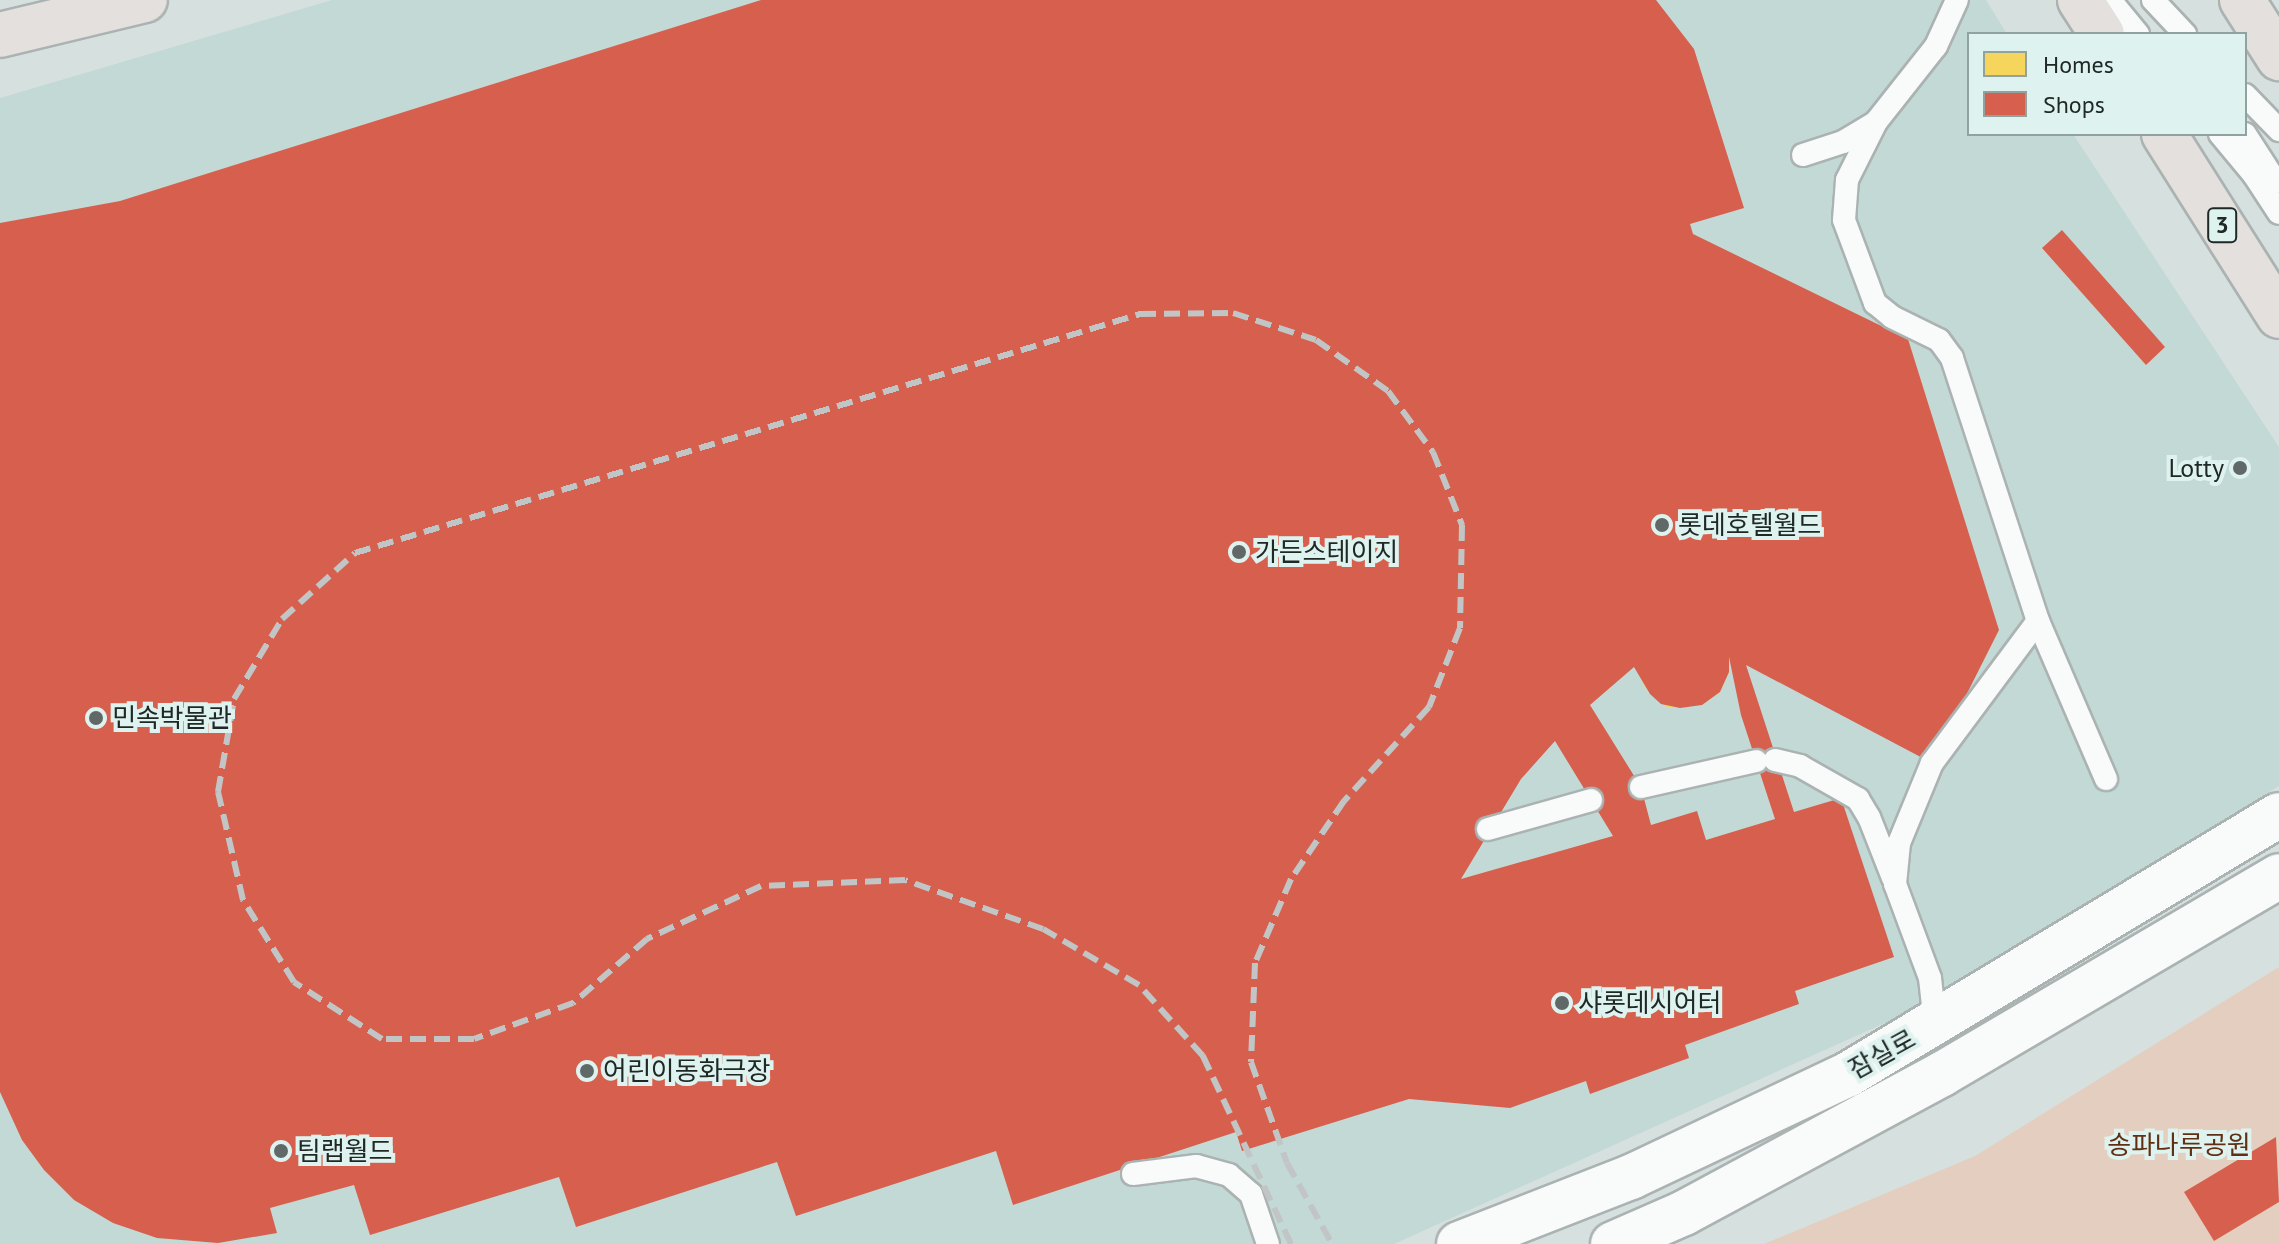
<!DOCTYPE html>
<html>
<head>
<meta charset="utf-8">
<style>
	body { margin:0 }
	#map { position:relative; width:2279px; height:1244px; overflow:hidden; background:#d6e1df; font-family:"PT Sans","Noto Sans KR",sans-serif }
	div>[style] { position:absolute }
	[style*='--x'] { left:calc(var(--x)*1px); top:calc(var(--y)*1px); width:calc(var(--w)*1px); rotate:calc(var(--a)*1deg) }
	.built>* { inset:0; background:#c3d9d5 }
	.green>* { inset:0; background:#e4cec0 }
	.homes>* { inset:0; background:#f6d55c }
	.shops>* { inset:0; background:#d6604d }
	.roads { filter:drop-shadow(2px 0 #abb3b2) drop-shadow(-2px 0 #abb3b2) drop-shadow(0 2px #abb3b2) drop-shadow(0 -2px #abb3b2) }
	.service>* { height:22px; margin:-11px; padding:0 11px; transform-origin:11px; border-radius:11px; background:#f9fafa }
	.tertiary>* { height:44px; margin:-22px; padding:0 22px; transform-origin:22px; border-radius:22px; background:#f9fafa }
	.primary>* { height:44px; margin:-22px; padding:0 22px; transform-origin:22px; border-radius:22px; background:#e4e0dd }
	.rail>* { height:6px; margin-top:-3px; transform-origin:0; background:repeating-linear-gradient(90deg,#c2c5c5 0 16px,transparent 0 24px) }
	.dots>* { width:22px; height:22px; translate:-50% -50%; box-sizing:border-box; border:4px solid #def3ef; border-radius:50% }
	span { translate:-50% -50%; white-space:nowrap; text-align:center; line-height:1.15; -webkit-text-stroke:8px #def3ef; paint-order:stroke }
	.shield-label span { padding:2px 6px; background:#def3ef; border:2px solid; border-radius:6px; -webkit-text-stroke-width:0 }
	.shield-label { font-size:24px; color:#202826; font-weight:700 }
	.poi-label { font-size:26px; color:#202826 }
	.right { translate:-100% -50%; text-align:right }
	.left { translate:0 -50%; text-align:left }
	.street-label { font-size:26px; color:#202826 }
	.park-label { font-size:26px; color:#613013 }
	.legend { position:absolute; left:1967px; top:32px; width:280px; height:104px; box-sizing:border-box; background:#def3ef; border:2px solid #92a29f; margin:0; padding:10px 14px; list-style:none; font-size:24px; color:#202826 }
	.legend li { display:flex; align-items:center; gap:16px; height:40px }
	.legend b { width:40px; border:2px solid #92a29f }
</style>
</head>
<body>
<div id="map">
	<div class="built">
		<div style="clip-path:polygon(332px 0,1986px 0,2007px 34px,1969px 34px,1969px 134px,2073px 134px,2279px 447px,2279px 786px,1927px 1004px,1394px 1244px,0 1244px,0 98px)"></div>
	</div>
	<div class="green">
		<div style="clip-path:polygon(2279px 967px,2279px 1244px,1764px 1244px,1975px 1156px)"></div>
	</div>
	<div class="homes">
		<div style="clip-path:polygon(1590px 323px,1606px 325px,1621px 334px,1644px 375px,1667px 431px,1713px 575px,1728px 643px,1729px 672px,1720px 692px,1702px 705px,1667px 707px,1645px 687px,1594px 583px,1564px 489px,1546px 394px,1545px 355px,1550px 341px,1561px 331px)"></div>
	</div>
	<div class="shops">
		<div style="clip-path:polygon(evenodd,761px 0,1656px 0,1694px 49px,1744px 208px,1690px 224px,1693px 234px,1908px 339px,1999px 630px,1932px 763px,1746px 665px,1794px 812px,1841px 798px,1894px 957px,1795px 991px,1799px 1004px,1685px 1045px,1689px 1058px,1590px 1094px,1586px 1081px,1510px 1108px,1409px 1099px,1242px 1151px,1236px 1132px,1013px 1205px,996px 1151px,796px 1216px,777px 1162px,576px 1227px,559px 1177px,370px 1235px,354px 1185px,270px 1208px,277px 1233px,218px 1243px,157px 1238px,113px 1223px,74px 1200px,44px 1170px,22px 1140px,0 1092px,0 223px,120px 201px,761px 0,1729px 657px,1741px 715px,1775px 819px,1706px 840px,1697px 811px,1651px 825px,1641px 787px,1590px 705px,1634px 667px,1650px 694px,1661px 704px,1680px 708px,1702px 705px,1720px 692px,1729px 672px,1729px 657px,761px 0,1555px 741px,1613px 836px,1461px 879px,1521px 779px,1555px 741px)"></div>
		<div style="clip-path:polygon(2062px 230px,2165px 347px,2146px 365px,2042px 248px)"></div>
		<div style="clip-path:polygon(2276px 1137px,2279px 1202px,2214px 1241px,2184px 1192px)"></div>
	</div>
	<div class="roads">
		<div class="service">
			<div style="--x:1957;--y:0;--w:51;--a:114.5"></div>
			<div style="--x:1936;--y:46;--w:97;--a:128.3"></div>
			<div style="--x:1876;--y:122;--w:65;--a:116.6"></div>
			<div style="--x:1847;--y:180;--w:40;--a:94.3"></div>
			<div style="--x:1844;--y:220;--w:89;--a:69.5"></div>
			<div style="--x:1875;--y:303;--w:22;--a:39"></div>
			<div style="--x:1892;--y:317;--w:52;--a:26.1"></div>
			<div style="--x:1939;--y:340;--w:22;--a:54"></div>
			<div style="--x:1952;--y:358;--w:277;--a:71.9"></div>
			<div style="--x:2038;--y:621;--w:172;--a:66.7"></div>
			<div style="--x:2110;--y:0;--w:44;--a:50.5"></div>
			<div style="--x:2153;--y:0;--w:47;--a:46.7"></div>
			<div style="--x:2245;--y:95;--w:49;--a:45.8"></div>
			<div style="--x:2220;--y:134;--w:53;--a:50.3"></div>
			<div style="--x:2254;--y:175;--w:45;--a:56.7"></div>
			<div style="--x:2245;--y:134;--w:57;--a:57.1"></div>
			<div style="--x:1803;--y:155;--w:42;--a:-18"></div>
			<div style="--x:1843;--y:142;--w:37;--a:-31"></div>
			<div style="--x:1775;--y:760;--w:26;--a:13"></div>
			<div style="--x:1800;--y:766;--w:67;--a:29.6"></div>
			<div style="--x:1858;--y:799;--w:21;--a:59"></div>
			<div style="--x:1869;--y:817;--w:66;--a:68.5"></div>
			<div style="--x:1641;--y:787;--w:118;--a:-12.7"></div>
			<div style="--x:1488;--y:829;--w:107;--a:-15.7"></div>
			<div style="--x:1935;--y:1024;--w:46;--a:-96.2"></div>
			<div style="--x:1930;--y:978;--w:100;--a:-110.4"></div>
			<div style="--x:1895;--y:884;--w:41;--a:-84.4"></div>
			<div style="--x:1899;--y:843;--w:87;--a:-67.6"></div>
			<div style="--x:1932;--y:763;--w:177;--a:-53.3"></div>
			<div style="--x:1133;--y:1174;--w:64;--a:-7.2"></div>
			<div style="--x:1196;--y:1166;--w:34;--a:15"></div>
			<div style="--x:1229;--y:1175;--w:29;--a:41"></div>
			<div style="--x:1251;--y:1194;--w:53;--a:71.2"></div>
		</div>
		<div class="tertiary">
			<div style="--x:1459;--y:1244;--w:185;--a:-21.3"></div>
			<div style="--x:1631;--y:1177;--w:239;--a:-25.3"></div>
			<div style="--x:1847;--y:1075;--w:504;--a:-31.04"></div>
			<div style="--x:1613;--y:1244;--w:77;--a:-23.6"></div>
			<div style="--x:1684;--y:1213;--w:293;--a:-28.3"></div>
			<div style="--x:1942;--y:1074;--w:391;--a:-30.4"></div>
		</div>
		<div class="primary">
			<div style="--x:2080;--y:0;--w:40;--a:57.1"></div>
			<div style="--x:2242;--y:0;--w:69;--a:57.5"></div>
			<div style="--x:0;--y:35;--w:149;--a:-13.6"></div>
			<div style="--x:2164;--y:134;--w:215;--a:57.7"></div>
		</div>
	</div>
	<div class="rail">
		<div style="--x:1291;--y:1244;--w:208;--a:-115.1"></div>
		<div style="--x:1203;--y:1056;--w:96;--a:-132"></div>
		<div style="--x:1139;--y:985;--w:111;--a:-149.7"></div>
		<div style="--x:1043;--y:929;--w:146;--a:-160.5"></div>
		<div style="--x:905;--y:880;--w:144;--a:177.6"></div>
		<div style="--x:761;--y:886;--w:126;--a:155.1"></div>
		<div style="--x:647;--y:939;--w:98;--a:139.1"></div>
		<div style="--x:573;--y:1003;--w:105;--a:160"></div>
		<div style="--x:474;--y:1039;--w:92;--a:180"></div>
		<div style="--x:382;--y:1039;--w:105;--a:-147.1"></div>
		<div style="--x:294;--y:982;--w:97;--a:-121.9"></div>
		<div style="--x:243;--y:900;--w:111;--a:-103"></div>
		<div style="--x:218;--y:792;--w:94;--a:-80.2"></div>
		<div style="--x:234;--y:699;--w:93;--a:-59"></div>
		<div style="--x:282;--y:619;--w:98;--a:-42.1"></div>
		<div style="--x:355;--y:553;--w:821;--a:-16.93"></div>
		<div style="--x:1140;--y:314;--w:93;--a:-0.6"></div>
		<div style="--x:1233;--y:313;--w:87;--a:18"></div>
		<div style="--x:1316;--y:340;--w:88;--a:35.3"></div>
		<div style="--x:1388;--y:391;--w:76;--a:53.6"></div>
		<div style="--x:1433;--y:452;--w:79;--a:68.3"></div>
		<div style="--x:1462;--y:525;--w:103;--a:91.1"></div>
		<div style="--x:1460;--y:628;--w:85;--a:111.4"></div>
		<div style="--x:1429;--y:707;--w:127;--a:132.1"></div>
		<div style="--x:1344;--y:801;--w:94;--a:124.2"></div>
		<div style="--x:1291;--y:879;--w:91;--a:113.2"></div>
		<div style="--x:1255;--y:963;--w:99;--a:92.3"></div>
		<div style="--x:1251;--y:1062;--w:107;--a:70.4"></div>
		<div style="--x:1287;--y:1163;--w:93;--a:60.9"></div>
	</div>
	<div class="dots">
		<div style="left:2240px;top:468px;background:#606967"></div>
		<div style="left:1662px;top:525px;background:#606967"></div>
		<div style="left:1239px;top:552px;background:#606967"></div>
		<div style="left:96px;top:718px;background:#606967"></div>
		<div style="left:1562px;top:1003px;background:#606967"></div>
		<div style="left:587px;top:1071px;background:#606967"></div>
		<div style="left:281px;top:1151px;background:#606967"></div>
	</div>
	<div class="shield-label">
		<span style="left:2222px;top:225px">3</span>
	</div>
	<div class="poi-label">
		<span class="right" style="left:2224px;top:468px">Lotty</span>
		<span class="left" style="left:1678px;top:525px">롯데호텔월드</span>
		<span class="left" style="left:1255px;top:552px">가든스테이지</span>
		<span class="left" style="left:112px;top:718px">민속박물관</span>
		<span class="left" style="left:1578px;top:1003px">샤롯데시어터</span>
		<span class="left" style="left:603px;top:1071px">어린이동화극장</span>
		<span class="left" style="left:297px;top:1151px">팀랩월드</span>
	</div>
	<div class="street-label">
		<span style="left:1882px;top:1054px;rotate:-29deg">잠실로</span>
	</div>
	<div class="park-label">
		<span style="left:2179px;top:1145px">송파나루공원</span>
	</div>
	<ul class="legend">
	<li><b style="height:22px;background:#f6d55c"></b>Homes</li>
	<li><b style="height:22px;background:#d6604d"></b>Shops</li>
	</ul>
</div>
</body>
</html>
